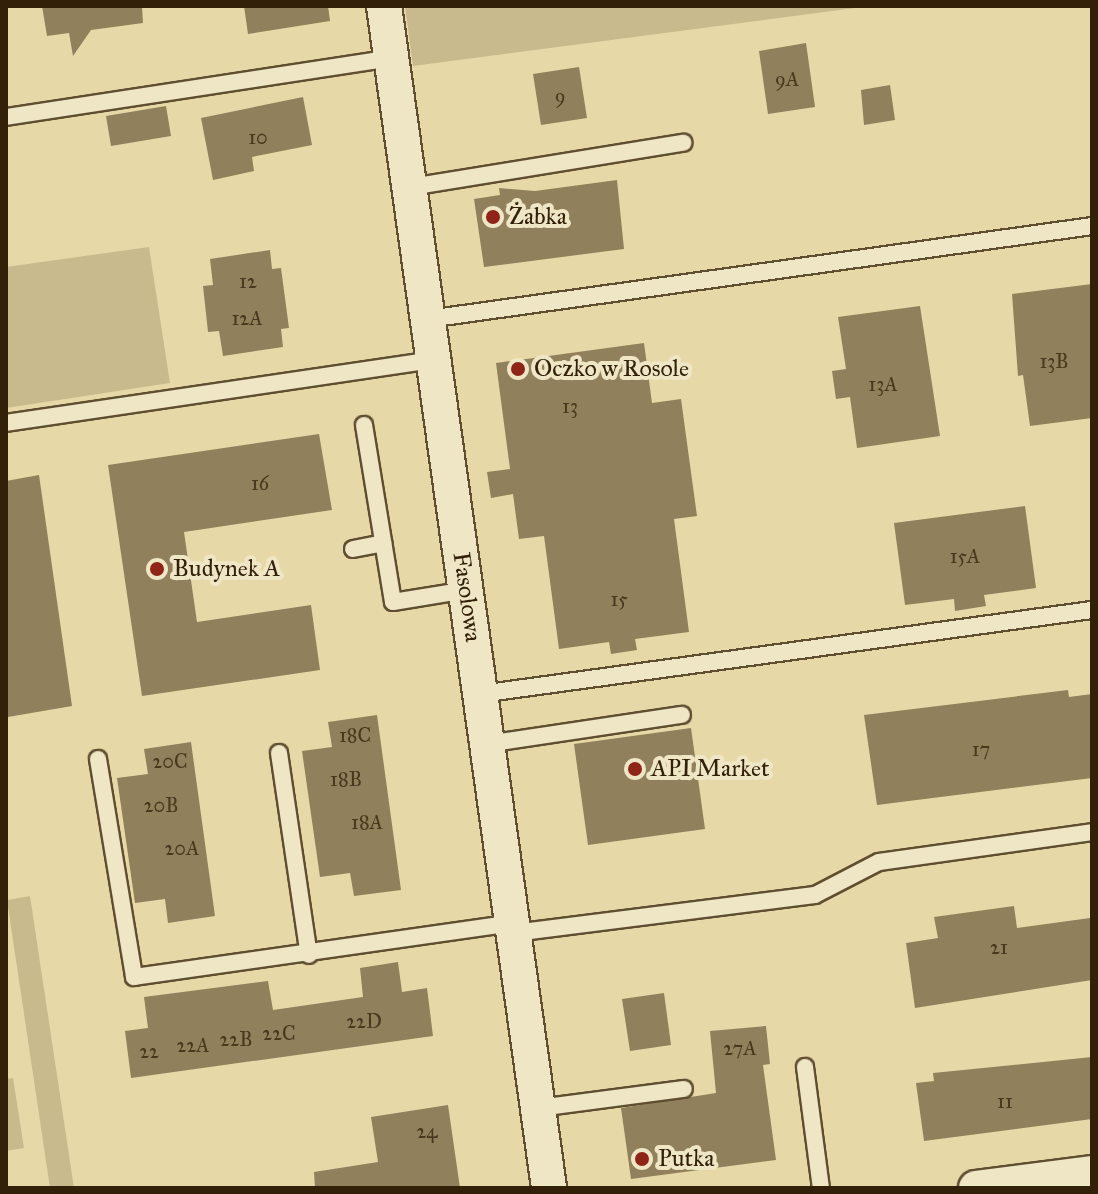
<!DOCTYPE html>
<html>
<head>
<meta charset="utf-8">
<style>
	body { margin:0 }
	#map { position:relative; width:1098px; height:1194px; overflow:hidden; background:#e7d9a7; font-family:"IM FELL Great Primer",serif }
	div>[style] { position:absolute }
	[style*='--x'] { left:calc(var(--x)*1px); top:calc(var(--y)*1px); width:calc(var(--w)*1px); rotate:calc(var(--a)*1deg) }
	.green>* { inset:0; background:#c8ba8c }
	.building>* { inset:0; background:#90805b }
	.roads { filter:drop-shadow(2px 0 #5f4e30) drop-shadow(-2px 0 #5f4e30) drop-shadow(0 2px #5f4e30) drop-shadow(0 -2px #5f4e30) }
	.service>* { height:16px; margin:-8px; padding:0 8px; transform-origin:8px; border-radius:8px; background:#efe6c6 }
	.minor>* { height:34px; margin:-17px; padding:0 17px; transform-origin:17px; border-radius:17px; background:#efe6c6 }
	.dots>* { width:22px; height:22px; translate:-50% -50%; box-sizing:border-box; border:4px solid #efe6c6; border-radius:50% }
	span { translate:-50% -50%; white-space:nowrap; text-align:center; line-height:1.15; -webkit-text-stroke:8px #efe6c6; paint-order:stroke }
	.number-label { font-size:20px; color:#4a381e }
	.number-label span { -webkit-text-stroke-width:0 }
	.poi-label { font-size:24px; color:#322009 }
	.left { translate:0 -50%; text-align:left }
	.street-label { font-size:24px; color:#322009 }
	.frame { position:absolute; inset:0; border:8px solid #322009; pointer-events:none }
</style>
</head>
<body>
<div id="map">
	<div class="green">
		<div style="clip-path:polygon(405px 6px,870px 6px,413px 66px)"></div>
		<div style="clip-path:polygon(149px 247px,170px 383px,6px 408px,6px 267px)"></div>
		<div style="clip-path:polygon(30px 896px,74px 1188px,50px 1188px,7px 900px)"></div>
		<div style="clip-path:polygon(13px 1078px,24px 1148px,6px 1151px,6px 1079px)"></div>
	</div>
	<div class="building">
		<div style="clip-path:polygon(42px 6px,142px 6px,143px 23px,91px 30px,73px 56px,69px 33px,47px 36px)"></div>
		<div style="clip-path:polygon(244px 6px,328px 6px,330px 21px,248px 34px)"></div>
		<div style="clip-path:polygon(806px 43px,815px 107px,768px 114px,759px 51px)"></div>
		<div style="clip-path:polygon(579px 67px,587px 118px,541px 125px,533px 74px)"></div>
		<div style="clip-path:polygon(890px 85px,895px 120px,864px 125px,861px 90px)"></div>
		<div style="clip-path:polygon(303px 97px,312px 145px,252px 157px,254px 171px,213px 180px,201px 118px)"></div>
		<div style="clip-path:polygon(166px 106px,171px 136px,111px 146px,106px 116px)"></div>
		<div style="clip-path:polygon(617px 180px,624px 249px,484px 267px,474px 199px,500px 195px,499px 188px,535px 191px)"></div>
		<div style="clip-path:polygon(270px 250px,272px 269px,281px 268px,289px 328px,281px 329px,283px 347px,223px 356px,219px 331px,208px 332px,203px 286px,213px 285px,210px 259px)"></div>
		<div style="clip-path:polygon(1092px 284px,1092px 418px,1030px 426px,1023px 375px,1018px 376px,1012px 294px)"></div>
		<div style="clip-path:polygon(920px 306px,940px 436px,857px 448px,850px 397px,836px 399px,832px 371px,846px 369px,838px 317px)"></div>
		<div style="clip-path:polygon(644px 343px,652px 403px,681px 399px,697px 516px,674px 519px,689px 632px,635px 639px,637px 650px,611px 654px,609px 642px,559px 649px,544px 536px,519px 539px,513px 494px,491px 498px,487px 472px,510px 469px,496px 363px)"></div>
		<div style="clip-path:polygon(319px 434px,332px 510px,184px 532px,197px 622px,311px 605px,320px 670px,142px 696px,108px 465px)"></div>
		<div style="clip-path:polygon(39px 475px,72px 706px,8px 717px,6px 481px)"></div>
		<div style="clip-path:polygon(1025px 506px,1036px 588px,984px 595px,986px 606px,955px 611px,954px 599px,905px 605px,894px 523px)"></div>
		<div style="clip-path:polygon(1068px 690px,1069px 697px,1092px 694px,1092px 778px,877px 805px,864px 715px)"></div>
		<div style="clip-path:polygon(377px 715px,401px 890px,354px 896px,350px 873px,320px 877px,302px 751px,332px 747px,328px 722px)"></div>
		<div style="clip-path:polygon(691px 728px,705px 829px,588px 845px,574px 744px)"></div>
		<div style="clip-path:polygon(191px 742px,215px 916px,168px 923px,165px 899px,135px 903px,117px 778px,148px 774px,144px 749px)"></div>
		<div style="clip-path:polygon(1014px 906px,1017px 928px,1090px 918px,1092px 980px,915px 1008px,906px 943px,938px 938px,934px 917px)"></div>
		<div style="clip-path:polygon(398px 962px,402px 992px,427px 988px,433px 1036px,131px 1078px,125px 1031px,148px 1028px,144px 997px,268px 981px,273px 1010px,363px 997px,360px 968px)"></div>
		<div style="clip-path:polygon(664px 993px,671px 1045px,630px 1051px,622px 999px)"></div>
		<div style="clip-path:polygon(766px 1026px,770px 1064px,763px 1065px,776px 1160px,631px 1179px,621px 1108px,716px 1093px,710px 1031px)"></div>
		<div style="clip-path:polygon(1092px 1057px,1092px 1119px,924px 1141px,916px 1083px,934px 1081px,933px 1073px)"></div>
		<div style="clip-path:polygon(448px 1105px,460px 1188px,315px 1188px,314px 1172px,378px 1162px,371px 1117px)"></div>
	</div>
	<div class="roads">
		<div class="service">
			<div style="--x:6;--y:117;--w:390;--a:-8.7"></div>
			<div style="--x:410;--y:187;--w:277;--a:-9.2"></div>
			<div style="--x:428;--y:319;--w:670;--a:-7.97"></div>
			<div style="--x:6;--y:423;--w:433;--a:-8.4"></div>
			<div style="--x:364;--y:425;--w:179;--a:80.7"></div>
			<div style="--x:393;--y:602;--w:74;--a:-9.3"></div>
			<div style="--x:353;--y:549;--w:31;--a:-11"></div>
			<div style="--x:480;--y:694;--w:618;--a:-7.82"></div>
			<div style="--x:487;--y:744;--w:197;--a:-8.5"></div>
			<div style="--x:279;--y:753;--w:204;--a:81.6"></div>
			<div style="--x:98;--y:759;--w:221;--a:80.6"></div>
			<div style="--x:134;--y:977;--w:383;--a:-8.1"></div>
			<div style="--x:514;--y:933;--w:303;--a:-7.2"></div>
			<div style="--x:815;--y:895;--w:72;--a:-27.3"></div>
			<div style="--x:879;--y:862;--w:215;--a:-8"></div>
			<div style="--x:805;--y:1067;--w:122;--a:82.5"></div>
			<div style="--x:539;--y:1108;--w:146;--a:-7.5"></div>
		</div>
		<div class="minor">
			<div style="--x:384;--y:6;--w:1193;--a:82.05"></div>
			<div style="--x:976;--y:1188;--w:117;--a:-7.4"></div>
		</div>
	</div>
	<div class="dots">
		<div style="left:493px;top:217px;background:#8f2418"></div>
		<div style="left:518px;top:369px;background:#8f2418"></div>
		<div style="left:157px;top:569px;background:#8f2418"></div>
		<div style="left:635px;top:769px;background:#8f2418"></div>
		<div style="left:642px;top:1159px;background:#8f2418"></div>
	</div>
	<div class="number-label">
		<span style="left:787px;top:79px">9A</span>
		<span style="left:560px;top:96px">9</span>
		<span style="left:258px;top:137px">10</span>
		<span style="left:248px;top:281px">12</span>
		<span style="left:247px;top:318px">12A</span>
		<span style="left:1054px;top:361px">13B</span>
		<span style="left:883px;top:384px">13A</span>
		<span style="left:570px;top:406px">13</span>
		<span style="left:260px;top:483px">16</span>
		<span style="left:965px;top:556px">15A</span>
		<span style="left:619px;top:599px">15</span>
		<span style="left:355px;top:735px">18C</span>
		<span style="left:981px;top:749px">17</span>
		<span style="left:170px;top:761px">20C</span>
		<span style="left:346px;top:779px">18B</span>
		<span style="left:161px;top:805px">20B</span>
		<span style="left:367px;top:822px">18A</span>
		<span style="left:182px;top:848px">20A</span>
		<span style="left:999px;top:947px">21</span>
		<span style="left:364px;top:1021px">22D</span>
		<span style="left:279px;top:1033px">22C</span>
		<span style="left:236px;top:1039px">22B</span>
		<span style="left:193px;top:1045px">22A</span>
		<span style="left:740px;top:1048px">27A</span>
		<span style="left:149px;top:1051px">22</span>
		<span style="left:1005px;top:1101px">11</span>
		<span style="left:427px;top:1131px">24</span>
	</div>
	<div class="poi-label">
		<span class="left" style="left:509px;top:217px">Żabka</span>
		<span class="left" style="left:534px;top:369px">Oczko w Rosole</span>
		<span class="left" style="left:173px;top:569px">Budynek A</span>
		<span class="left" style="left:651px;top:769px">API Market</span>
		<span class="left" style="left:658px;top:1159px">Putka</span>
	</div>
	<div class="street-label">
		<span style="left:467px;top:597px;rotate:82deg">Fasolowa</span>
	</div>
	<div class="frame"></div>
</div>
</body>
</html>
